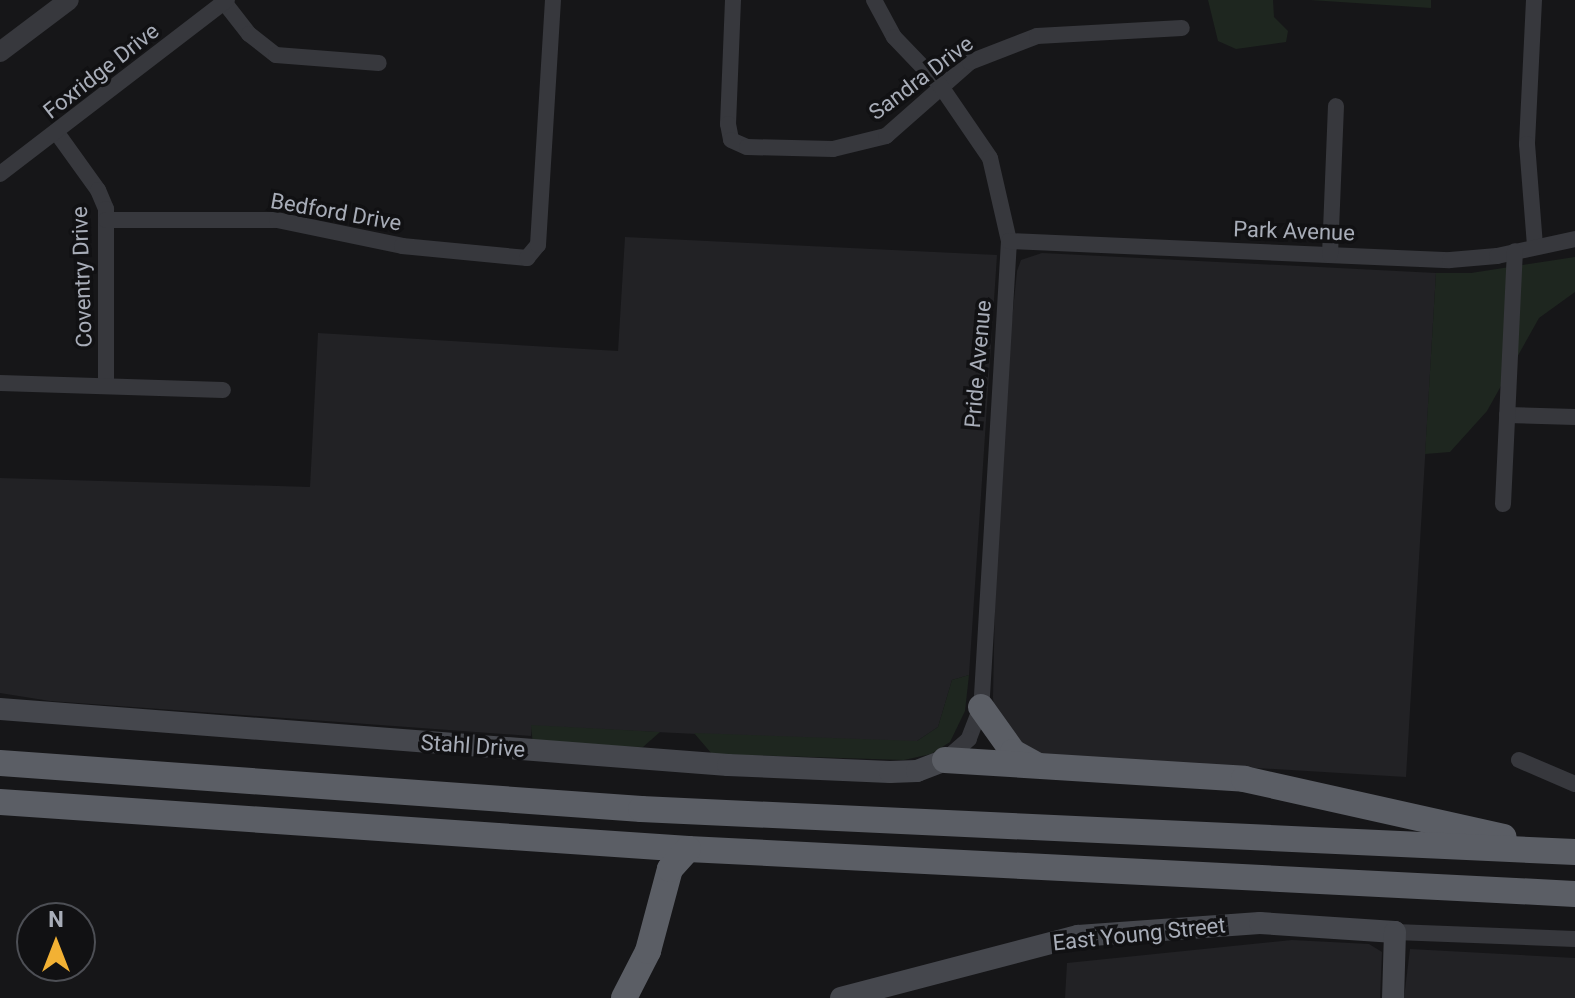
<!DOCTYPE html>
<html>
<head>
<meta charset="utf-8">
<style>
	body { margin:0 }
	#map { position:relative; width:1575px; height:998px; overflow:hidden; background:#161618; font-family:Roboto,sans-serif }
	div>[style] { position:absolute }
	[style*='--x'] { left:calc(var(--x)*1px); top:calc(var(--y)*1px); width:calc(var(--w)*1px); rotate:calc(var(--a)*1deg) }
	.built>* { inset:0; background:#222225 }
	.green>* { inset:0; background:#1e261f }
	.minor>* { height:16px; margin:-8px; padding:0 8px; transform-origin:8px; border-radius:8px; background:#37383d }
	.tertiary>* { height:20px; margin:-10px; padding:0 10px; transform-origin:10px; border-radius:10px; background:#37383d }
	.secondary>* { height:22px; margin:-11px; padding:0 11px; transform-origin:11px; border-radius:11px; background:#45474d }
	.trunk>* { height:26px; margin:-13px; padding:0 13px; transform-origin:13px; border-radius:13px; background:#5b5e65 }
	span { translate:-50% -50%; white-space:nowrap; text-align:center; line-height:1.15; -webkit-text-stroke:7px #111113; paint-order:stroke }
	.street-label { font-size:22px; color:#a8adb8 }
	.north { position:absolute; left:16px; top:902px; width:80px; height:80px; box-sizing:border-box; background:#111113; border:2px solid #4d4f55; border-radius:50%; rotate:0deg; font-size:22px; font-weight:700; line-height:32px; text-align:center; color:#a8adb8 }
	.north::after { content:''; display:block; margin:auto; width:28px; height:36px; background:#f2b134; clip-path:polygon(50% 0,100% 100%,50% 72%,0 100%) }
</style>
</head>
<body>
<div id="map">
	<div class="built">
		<div style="clip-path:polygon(625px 237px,997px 255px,969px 675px,952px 680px,938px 727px,917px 741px,885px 743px,532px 726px,531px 736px,50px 701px,0 693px,0 478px,310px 487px,318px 333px,618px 351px)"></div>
		<div style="clip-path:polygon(1042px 253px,1436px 273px,1406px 777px,1038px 755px,1017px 747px,994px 710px,993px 697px,998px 456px,1017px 271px,1021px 260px)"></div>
		<div style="clip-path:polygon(1292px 940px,1369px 944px,1382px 952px,1380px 998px,1065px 998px,1067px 963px)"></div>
		<div style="clip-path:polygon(1410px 949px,1575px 958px,1575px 998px,1404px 998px)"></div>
	</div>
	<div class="green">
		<div style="clip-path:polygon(1208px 0,1273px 0,1274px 17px,1288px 31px,1286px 42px,1236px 49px,1218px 41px)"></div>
		<div style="clip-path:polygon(1310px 0,1431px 0,1431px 8px)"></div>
		<div style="clip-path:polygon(1575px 257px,1575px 292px,1539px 318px,1487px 411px,1450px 452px,1425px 454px,1436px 273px,1471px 273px)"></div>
		<div style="clip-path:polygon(969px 675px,965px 711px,950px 742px,931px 754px,904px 760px,712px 754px,694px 733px,917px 741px,938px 727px,952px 680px)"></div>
		<div style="clip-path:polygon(531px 725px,660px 732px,643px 747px,533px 745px)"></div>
	</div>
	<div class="minor">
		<div style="--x:733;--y:0;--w:124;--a:92.3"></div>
		<div style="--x:728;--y:124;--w:16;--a:79"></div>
		<div style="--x:731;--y:140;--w:17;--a:24"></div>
		<div style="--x:747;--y:147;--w:86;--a:1.3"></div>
		<div style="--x:833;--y:149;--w:55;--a:-13.8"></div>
		<div style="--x:886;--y:136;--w:112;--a:-41.4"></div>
		<div style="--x:970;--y:62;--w:72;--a:-21.2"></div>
		<div style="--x:1037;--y:36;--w:145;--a:-3.2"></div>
		<div style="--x:874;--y:0;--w:42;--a:61.6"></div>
		<div style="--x:894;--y:37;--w:66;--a:46.2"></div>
		<div style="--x:940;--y:85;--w:88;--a:55.6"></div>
		<div style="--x:990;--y:158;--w:85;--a:77.1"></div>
		<div style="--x:1009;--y:241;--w:467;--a:93.4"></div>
		<div style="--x:981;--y:707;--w:34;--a:111"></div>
		<div style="--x:969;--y:739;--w:32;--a:139"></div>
		<div style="--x:1534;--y:0;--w:144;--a:92.8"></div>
		<div style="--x:1527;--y:144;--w:102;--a:85.5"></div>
		<div style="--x:224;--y:2;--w:41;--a:52"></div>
		<div style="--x:249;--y:34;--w:34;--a:38"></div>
		<div style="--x:276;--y:55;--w:103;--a:4.4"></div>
		<div style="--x:57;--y:133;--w:70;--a:54.3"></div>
		<div style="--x:98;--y:190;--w:21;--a:67"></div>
		<div style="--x:106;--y:209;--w:177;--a:90"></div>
		<div style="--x:0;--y:174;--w:286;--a:-37.5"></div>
		<div style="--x:106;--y:220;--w:171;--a:0"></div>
		<div style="--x:277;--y:220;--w:128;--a:11.7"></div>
		<div style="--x:402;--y:246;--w:126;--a:5.5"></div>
		<div style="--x:527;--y:258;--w:17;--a:-50"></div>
		<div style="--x:538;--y:245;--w:245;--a:-86.5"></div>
		<div style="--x:1009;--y:241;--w:441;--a:2.5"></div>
		<div style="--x:1450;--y:260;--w:47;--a:-4.9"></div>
		<div style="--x:1497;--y:256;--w:80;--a:-12.3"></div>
		<div style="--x:1330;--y:255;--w:149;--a:-87.7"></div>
		<div style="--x:0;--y:383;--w:223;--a:1.8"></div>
		<div style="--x:1507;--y:415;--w:68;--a:1.7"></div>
		<div style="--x:1503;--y:504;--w:253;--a:-87.3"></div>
		<div style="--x:1519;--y:760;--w:61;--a:23.2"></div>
		<div style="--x:1395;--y:932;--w:180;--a:2.2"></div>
	</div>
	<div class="tertiary">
		<div style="--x:0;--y:52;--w:86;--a:-37"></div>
	</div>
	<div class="secondary">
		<div style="--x:0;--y:709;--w:730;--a:4.4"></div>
		<div style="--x:728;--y:765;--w:162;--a:2.5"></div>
		<div style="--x:890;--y:772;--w:27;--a:-2"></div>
		<div style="--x:917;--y:771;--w:30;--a:-21"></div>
		<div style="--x:841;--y:998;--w:245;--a:-14.7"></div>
		<div style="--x:1078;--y:936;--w:182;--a:-4.1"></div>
		<div style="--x:1260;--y:923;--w:135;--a:3.8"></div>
		<div style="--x:1395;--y:932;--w:66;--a:91.7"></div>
	</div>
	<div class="trunk">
		<div style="--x:981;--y:707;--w:55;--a:54.6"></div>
		<div style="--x:1013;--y:752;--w:26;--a:29"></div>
		<div style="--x:945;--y:760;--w:300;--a:3.6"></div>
		<div style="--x:1244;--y:779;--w:266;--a:12.6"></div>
		<div style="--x:0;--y:763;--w:643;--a:4.1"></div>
		<div style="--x:641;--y:809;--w:935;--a:2.64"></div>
		<div style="--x:0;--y:802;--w:690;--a:3.91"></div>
		<div style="--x:688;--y:849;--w:888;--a:2.9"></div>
		<div style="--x:624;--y:998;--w:53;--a:-62.9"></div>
		<div style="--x:648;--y:951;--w:85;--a:-75"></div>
		<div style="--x:670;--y:869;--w:27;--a:-48"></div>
	</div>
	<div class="street-label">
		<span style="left:101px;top:71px;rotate:-38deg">Foxridge Drive</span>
		<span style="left:921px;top:78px;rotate:-37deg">Sandra Drive</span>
		<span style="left:336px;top:212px;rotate:10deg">Bedford Drive</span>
		<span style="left:1294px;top:231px;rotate:2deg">Park Avenue</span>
		<span style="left:82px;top:277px;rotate:-92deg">Coventry Drive</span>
		<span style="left:978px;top:364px;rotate:-85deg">Pride Avenue</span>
		<span style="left:473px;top:746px;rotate:4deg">Stahl Drive</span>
		<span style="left:1139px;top:934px;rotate:-6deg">East Young Street</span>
	</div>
	<div class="north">N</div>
</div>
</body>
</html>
